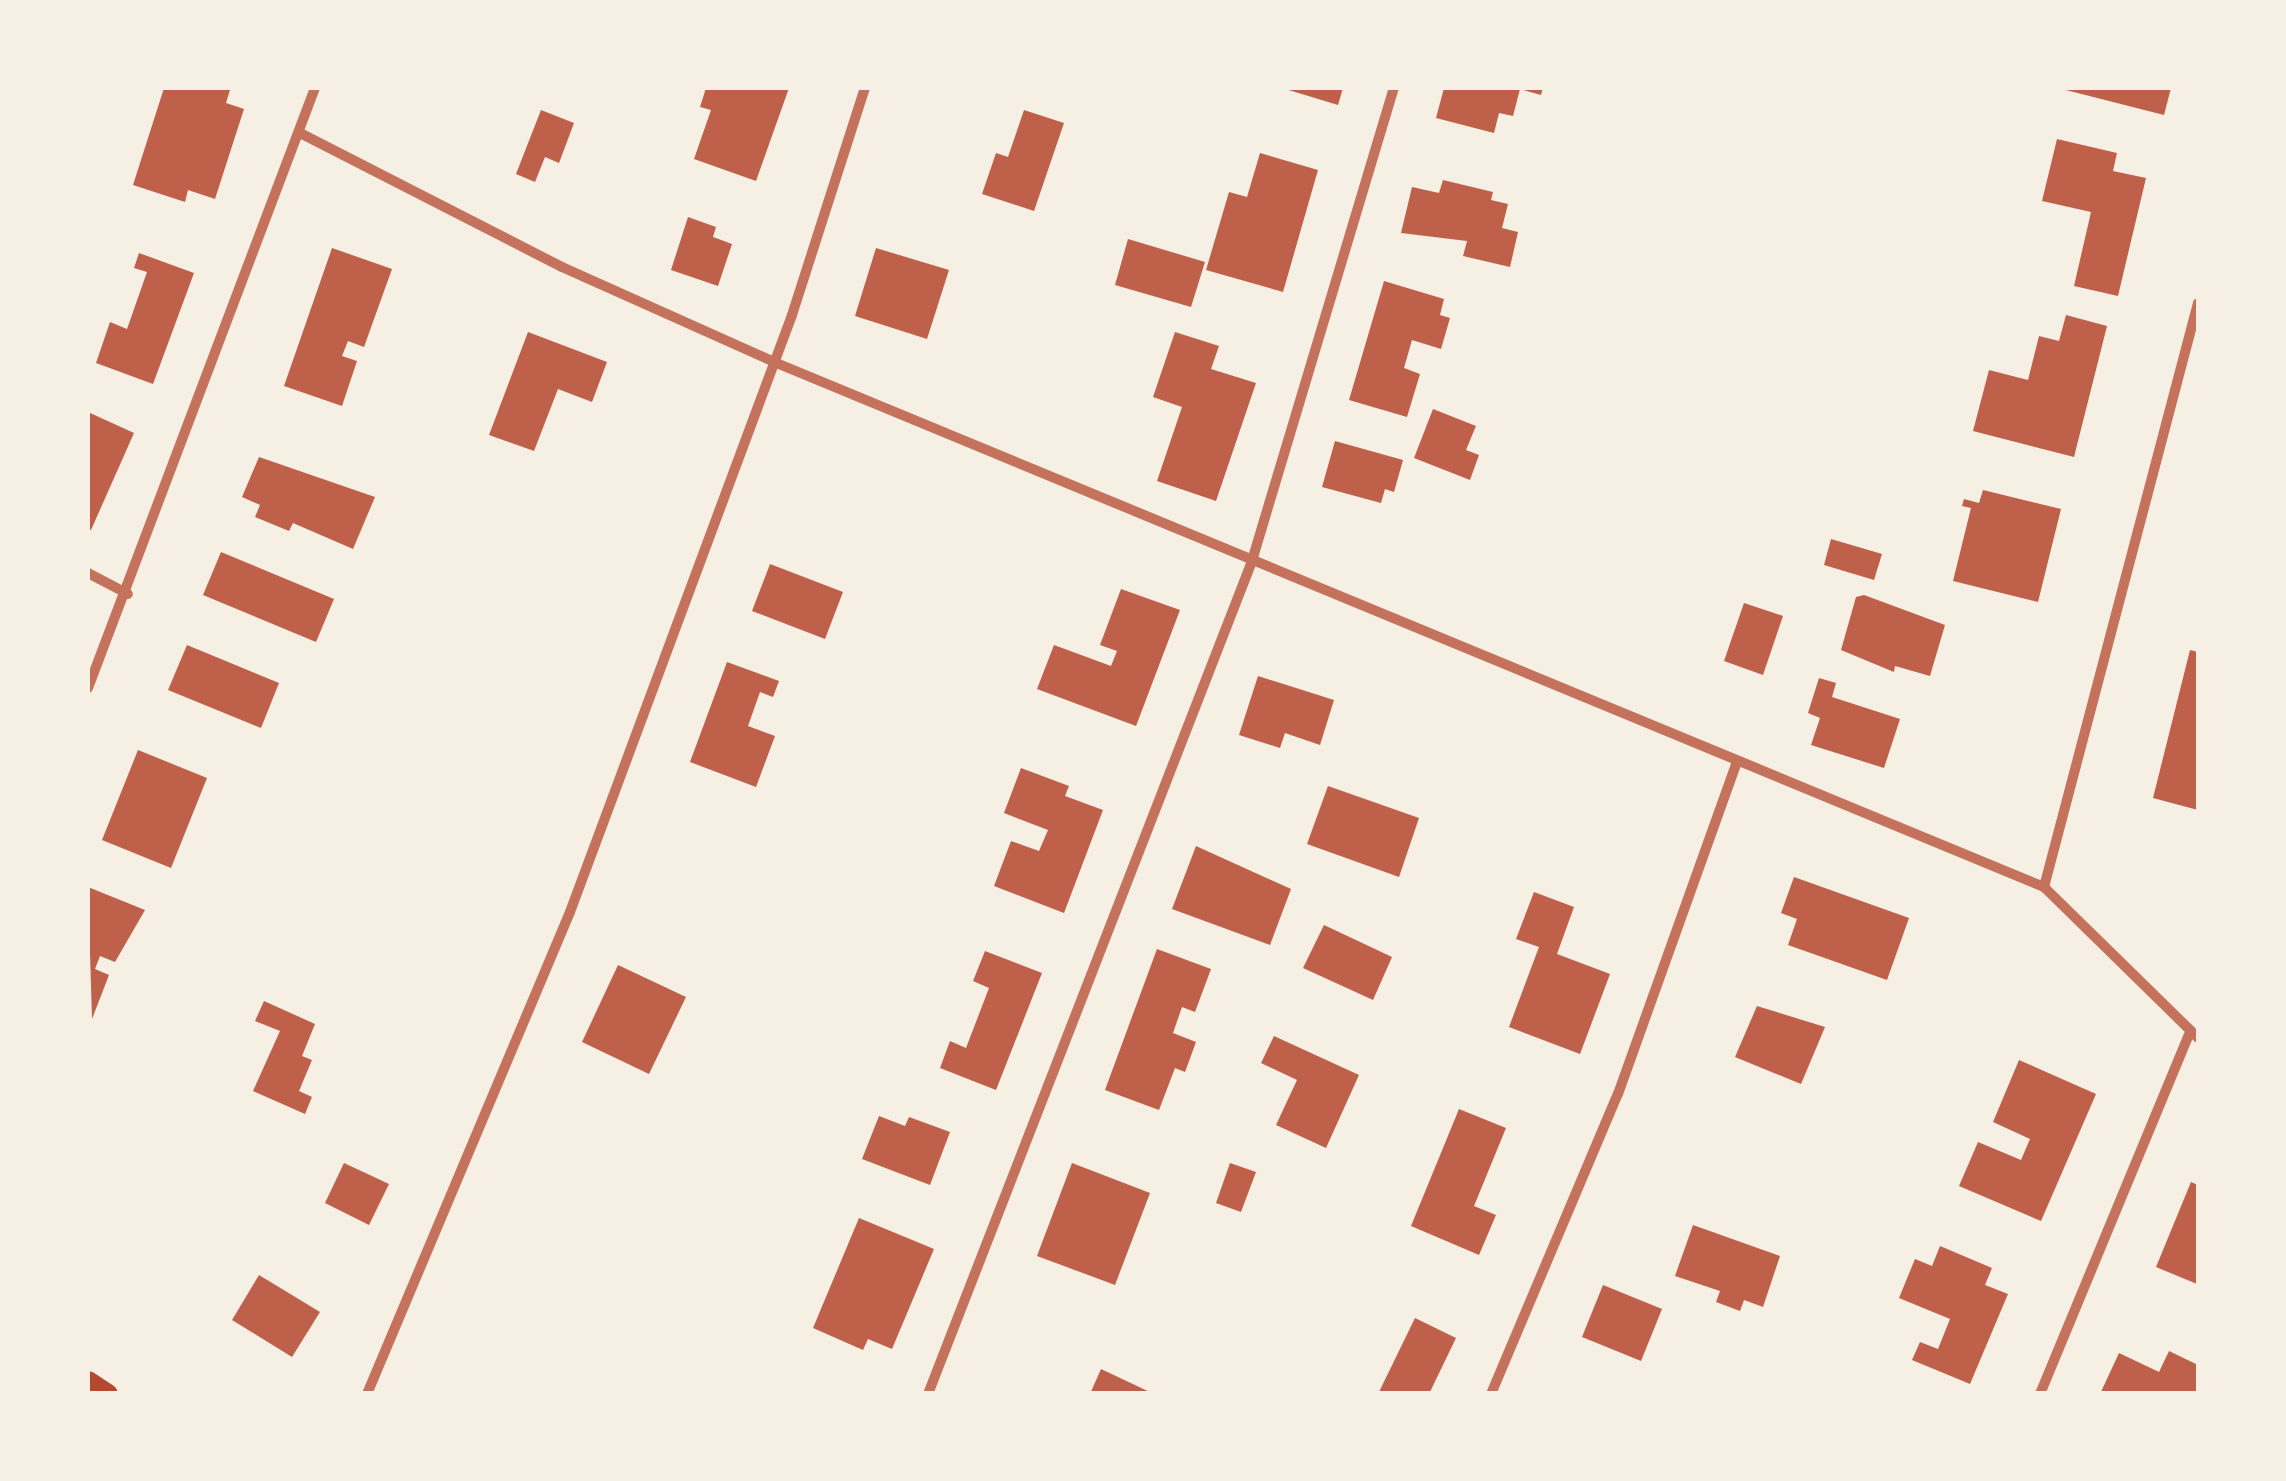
<!DOCTYPE html>
<html>
<head>
<meta charset="utf-8">
<style>
	body { margin:0 }
	#map { position:relative; width:2286px; height:1481px; overflow:hidden; background:#f6efe4; font-family:"PT Sans Narrow",sans-serif }
	div>[style] { position:absolute }
	[style*='--x'] { left:calc(var(--x)*1px); top:calc(var(--y)*1px); width:calc(var(--w)*1px); rotate:calc(var(--a)*1deg) }
	.building>* { inset:0; background:#bf614a }
	.minor>* { height:10px; margin:-5px; padding:0 5px; transform-origin:5px; border-radius:5px; background:#c5725c }
	.secondary>* { height:20px; margin:-10px; padding:0 10px; transform-origin:10px; border-radius:10px; background:#b5482f }
	span { translate:-50% -50%; white-space:nowrap; text-align:center; line-height:1.15; -webkit-text-stroke:10px #f6efe4; paint-order:stroke }
	.frame { position:absolute; inset:0; border:90px solid #f6efe4; pointer-events:none }
</style>
</head>
<body>
<div id="map">
	<div class="building">
		<div style="clip-path:polygon(164px 88px,222px 88px,230px 90px,226px 103px,244px 109px,215px 199px,188px 190px,185px 202px,133px 185px)"></div>
		<div style="clip-path:polygon(706px 88px,789px 88px,756px 181px,694px 159px,711px 110px,700px 107px)"></div>
		<div style="clip-path:polygon(1282px 88px,1343px 88px,1338px 105px)"></div>
		<div style="clip-path:polygon(1444px 88px,1543px 88px,1541px 95px,1520px 89px,1513px 116px,1499px 113px,1494px 133px,1436px 118px)"></div>
		<div style="clip-path:polygon(2058px 88px,2171px 88px,2164px 115px)"></div>
		<div style="clip-path:polygon(541px 110px,574px 123px,559px 163px,545px 157px,535px 182px,516px 174px)"></div>
		<div style="clip-path:polygon(1024px 110px,1064px 123px,1034px 211px,982px 194px,996px 153px,1008px 157px)"></div>
		<div style="clip-path:polygon(2057px 139px,2117px 153px,2113px 171px,2146px 178px,2118px 296px,2074px 286px,2091px 212px,2042px 201px)"></div>
		<div style="clip-path:polygon(1260px 153px,1318px 170px,1283px 292px,1206px 270px,1229px 192px,1247px 197px)"></div>
		<div style="clip-path:polygon(1443px 180px,1493px 192px,1491px 200px,1508px 204px,1502px 228px,1518px 232px,1510px 267px,1463px 256px,1467px 241px,1401px 233px,1412px 187px,1439px 193px)"></div>
		<div style="clip-path:polygon(688px 217px,716px 227px,713px 237px,732px 244px,718px 286px,671px 270px)"></div>
		<div style="clip-path:polygon(1128px 239px,1205px 262px,1191px 307px,1115px 285px)"></div>
		<div style="clip-path:polygon(332px 248px,392px 269px,364px 347px,348px 341px,342px 356px,357px 361px,342px 406px,284px 386px)"></div>
		<div style="clip-path:polygon(876px 248px,949px 270px,927px 339px,855px 316px)"></div>
		<div style="clip-path:polygon(139px 253px,194px 273px,153px 384px,96px 363px,110px 322px,127px 329px,147px 272px,134px 268px)"></div>
		<div style="clip-path:polygon(1384px 281px,1444px 299px,1440px 315px,1450px 318px,1441px 349px,1412px 340px,1404px 368px,1420px 374px,1407px 417px,1349px 400px)"></div>
		<div style="clip-path:polygon(2066px 315px,2107px 326px,2074px 457px,1973px 431px,1989px 370px,2028px 380px,2039px 336px,2059px 341px)"></div>
		<div style="clip-path:polygon(528px 332px,607px 362px,592px 402px,558px 389px,534px 451px,489px 435px)"></div>
		<div style="clip-path:polygon(1175px 332px,1219px 346px,1211px 369px,1256px 383px,1216px 501px,1157px 481px,1182px 407px,1153px 397px)"></div>
		<div style="clip-path:polygon(1433px 409px,1476px 426px,1466px 450px,1479px 455px,1470px 480px,1414px 458px)"></div>
		<div style="clip-path:polygon(88px 412px,134px 433px,91px 530px,88px 529px)"></div>
		<div style="clip-path:polygon(1335px 441px,1403px 460px,1394px 492px,1385px 489px,1381px 503px,1322px 487px)"></div>
		<div style="clip-path:polygon(259px 457px,375px 497px,353px 549px,293px 523px,289px 531px,255px 517px,260px 505px,242px 497px)"></div>
		<div style="clip-path:polygon(1983px 490px,2061px 509px,2038px 602px,1953px 581px,1971px 508px,1962px 506px,1964px 499px,1979px 503px)"></div>
		<div style="clip-path:polygon(1831px 539px,1882px 554px,1874px 580px,1824px 565px)"></div>
		<div style="clip-path:polygon(221px 552px,334px 599px,316px 642px,203px 595px)"></div>
		<div style="clip-path:polygon(770px 564px,843px 592px,825px 639px,752px 611px)"></div>
		<div style="clip-path:polygon(1121px 589px,1180px 610px,1136px 726px,1037px 689px,1054px 645px,1111px 666px,1117px 651px,1100px 645px)"></div>
		<div style="clip-path:polygon(1864px 595px,1945px 625px,1930px 676px,1895px 666px,1894px 672px,1841px 650px,1856px 597px)"></div>
		<div style="clip-path:polygon(1744px 603px,1783px 616px,1763px 675px,1724px 661px)"></div>
		<div style="clip-path:polygon(187px 645px,279px 683px,261px 728px,168px 690px)"></div>
		<div style="clip-path:polygon(2190px 650px,2198px 652px,2198px 810px,2153px 798px)"></div>
		<div style="clip-path:polygon(727px 662px,779px 681px,773px 697px,760px 692px,748px 726px,775px 736px,756px 787px,690px 762px)"></div>
		<div style="clip-path:polygon(1258px 676px,1334px 700px,1320px 745px,1285px 733px,1280px 748px,1239px 735px)"></div>
		<div style="clip-path:polygon(1819px 678px,1836px 683px,1832px 697px,1900px 719px,1884px 768px,1811px 745px,1820px 718px,1808px 713px)"></div>
		<div style="clip-path:polygon(138px 750px,207px 778px,171px 868px,102px 840px)"></div>
		<div style="clip-path:polygon(1021px 768px,1069px 786px,1065px 796px,1103px 810px,1064px 913px,994px 886px,1011px 841px,1039px 851px,1048px 830px,1004px 813px)"></div>
		<div style="clip-path:polygon(1328px 786px,1419px 818px,1399px 877px,1307px 844px)"></div>
		<div style="clip-path:polygon(1196px 846px,1291px 889px,1270px 945px,1172px 909px)"></div>
		<div style="clip-path:polygon(1794px 877px,1909px 918px,1887px 980px,1788px 945px,1797px 919px,1781px 913px)"></div>
		<div style="clip-path:polygon(88px 887px,145px 910px,115px 962px,100px 956px,95px 969px,109px 975px,92px 1019px)"></div>
		<div style="clip-path:polygon(1534px 892px,1574px 907px,1557px 954px,1610px 974px,1580px 1054px,1509px 1027px,1539px 947px,1516px 939px)"></div>
		<div style="clip-path:polygon(1324px 925px,1392px 957px,1373px 1000px,1303px 968px)"></div>
		<div style="clip-path:polygon(1157px 949px,1211px 969px,1195px 1012px,1182px 1007px,1173px 1033px,1196px 1042px,1185px 1072px,1175px 1068px,1159px 1110px,1105px 1090px)"></div>
		<div style="clip-path:polygon(985px 951px,1042px 973px,996px 1090px,940px 1068px,950px 1041px,966px 1048px,989px 988px,973px 981px)"></div>
		<div style="clip-path:polygon(618px 965px,686px 997px,649px 1074px,582px 1042px)"></div>
		<div style="clip-path:polygon(264px 1001px,315px 1024px,302px 1056px,312px 1060px,299px 1091px,312px 1097px,305px 1114px,253px 1091px,280px 1031px,255px 1021px)"></div>
		<div style="clip-path:polygon(1757px 1006px,1825px 1027px,1801px 1084px,1735px 1057px)"></div>
		<div style="clip-path:polygon(1274px 1036px,1359px 1075px,1326px 1148px,1276px 1125px,1297px 1080px,1261px 1063px)"></div>
		<div style="clip-path:polygon(2019px 1060px,2096px 1094px,2041px 1221px,1959px 1186px,1978px 1142px,2021px 1160px,2030px 1139px,1993px 1122px)"></div>
		<div style="clip-path:polygon(1459px 1109px,1506px 1128px,1474px 1206px,1496px 1215px,1479px 1255px,1411px 1226px)"></div>
		<div style="clip-path:polygon(879px 1116px,905px 1126px,909px 1117px,950px 1132px,930px 1185px,862px 1159px)"></div>
		<div style="clip-path:polygon(344px 1163px,389px 1184px,369px 1225px,325px 1203px)"></div>
		<div style="clip-path:polygon(1072px 1163px,1150px 1193px,1115px 1285px,1037px 1256px)"></div>
		<div style="clip-path:polygon(1230px 1163px,1256px 1172px,1241px 1212px,1216px 1203px)"></div>
		<div style="clip-path:polygon(2191px 1182px,2198px 1185px,2197px 1284px,2156px 1267px)"></div>
		<div style="clip-path:polygon(859px 1218px,934px 1249px,892px 1349px,868px 1339px,863px 1350px,813px 1328px)"></div>
		<div style="clip-path:polygon(1693px 1225px,1780px 1256px,1763px 1307px,1744px 1300px,1740px 1311px,1716px 1302px,1720px 1291px,1675px 1276px)"></div>
		<div style="clip-path:polygon(1940px 1246px,1992px 1268px,1985px 1285px,2008px 1294px,1970px 1384px,1912px 1360px,1920px 1342px,1938px 1349px,1950px 1319px,1899px 1298px,1915px 1259px,1932px 1266px)"></div>
		<div style="clip-path:polygon(259px 1275px,320px 1312px,292px 1357px,232px 1320px)"></div>
		<div style="clip-path:polygon(1603px 1285px,1662px 1309px,1641px 1361px,1582px 1337px)"></div>
		<div style="clip-path:polygon(1415px 1318px,1456px 1338px,1429px 1394px,1378px 1394px)"></div>
		<div style="clip-path:polygon(2169px 1351px,2198px 1365px,2198px 1394px,2100px 1394px,2119px 1353px,2159px 1372px)"></div>
		<div style="clip-path:polygon(1101px 1369px,1154px 1394px,1090px 1394px)"></div>
	</div>
	<div class="minor">
		<div style="--x:302;--y:134;--w:292;--a:27.1"></div>
		<div style="--x:562;--y:267;--w:232;--a:24.1"></div>
		<div style="--x:774;--y:362;--w:1374;--a:22.46"></div>
		<div style="--x:2044;--y:887;--w:216;--a:44.4"></div>
		<div style="--x:88;--y:573;--w:45;--a:27.7"></div>
		<div style="--x:88;--y:688;--w:642;--a:-69.28"></div>
		<div style="--x:2044;--y:887;--w:604;--a:-75.23"></div>
		<div style="--x:367;--y:1394;--w:523;--a:-67.16"></div>
		<div style="--x:570;--y:912;--w:637;--a:-69.6"></div>
		<div style="--x:792;--y:315;--w:238;--a:-72.2"></div>
		<div style="--x:928;--y:1394;--w:891;--a:-68.74"></div>
		<div style="--x:1251;--y:564;--w:497;--a:-73.3"></div>
		<div style="--x:1491;--y:1394;--w:326;--a:-67.1"></div>
		<div style="--x:1618;--y:1094;--w:350;--a:-70.3"></div>
		<div style="--x:2040;--y:1394;--w:389;--a:-67.5"></div>
	</div>
	<div class="secondary">
		<div style="--x:88;--y:1381;--w:24;--a:33"></div>
	</div>
	<div class="frame"></div>
</div>
</body>
</html>
